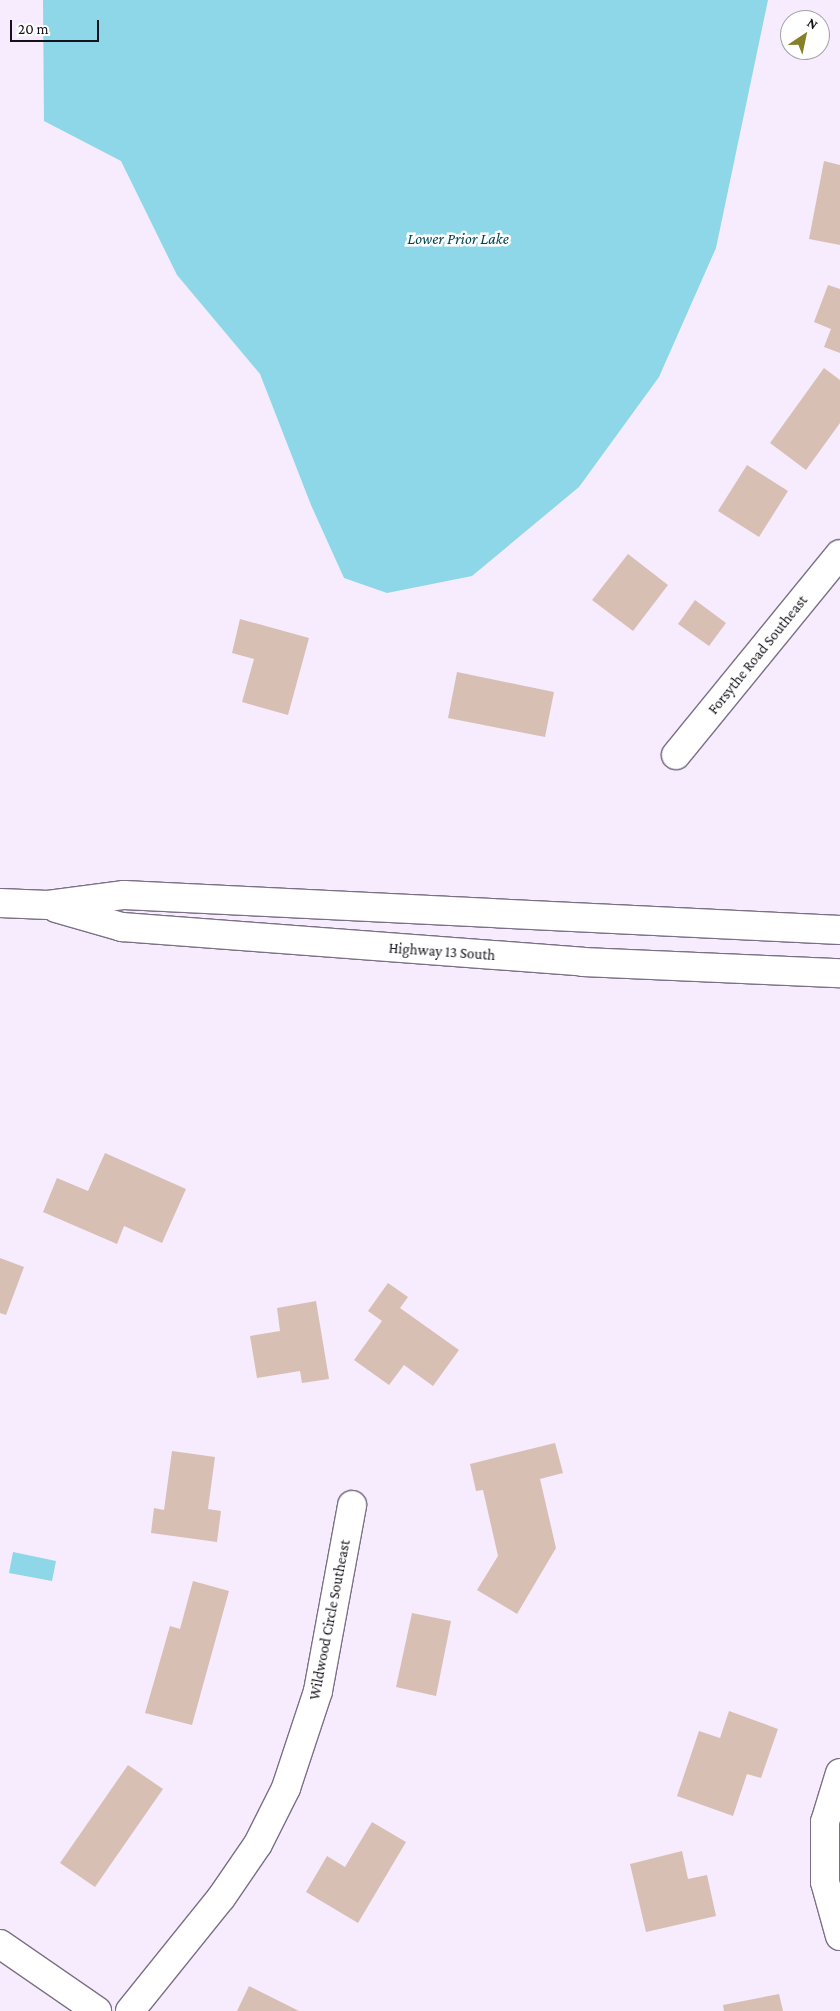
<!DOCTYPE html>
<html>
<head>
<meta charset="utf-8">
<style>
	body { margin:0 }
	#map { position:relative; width:840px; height:2011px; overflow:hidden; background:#f6ecfe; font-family:"Crimson Pro",serif }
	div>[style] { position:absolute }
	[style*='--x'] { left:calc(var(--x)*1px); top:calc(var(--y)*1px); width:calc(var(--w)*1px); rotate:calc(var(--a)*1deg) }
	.water>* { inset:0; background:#8dd7e8 }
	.building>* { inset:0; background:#d8bfb4 }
	.roads { filter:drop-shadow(1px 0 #7b7084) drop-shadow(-1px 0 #7b7084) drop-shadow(0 1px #7b7084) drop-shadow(0 -1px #7b7084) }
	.street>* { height:28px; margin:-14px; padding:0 14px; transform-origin:14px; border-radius:14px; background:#fff }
	.primary>* { height:28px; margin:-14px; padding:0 14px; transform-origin:14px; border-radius:14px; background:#fff }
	span { translate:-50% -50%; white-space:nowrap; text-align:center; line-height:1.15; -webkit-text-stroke:5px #fff; paint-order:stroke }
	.street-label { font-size:15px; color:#161219 }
	.water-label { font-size:16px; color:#004551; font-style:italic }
	.north { position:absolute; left:780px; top:10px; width:50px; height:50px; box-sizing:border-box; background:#fff; border:1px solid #a2a0a3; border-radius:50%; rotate:34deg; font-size:14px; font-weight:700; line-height:20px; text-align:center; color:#161219 }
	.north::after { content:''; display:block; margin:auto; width:18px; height:22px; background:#868027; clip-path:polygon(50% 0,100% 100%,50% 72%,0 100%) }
	.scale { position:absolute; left:10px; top:20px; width:89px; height:22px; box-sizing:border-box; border:2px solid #161219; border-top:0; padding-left:6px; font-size:15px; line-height:18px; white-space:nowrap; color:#161219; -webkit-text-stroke:4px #fff; paint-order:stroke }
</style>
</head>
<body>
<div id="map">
	<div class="water">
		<div style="clip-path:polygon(43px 0,768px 0,716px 248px,659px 377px,579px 487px,472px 576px,387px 593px,344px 578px,311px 505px,260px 374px,177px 275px,121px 161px,44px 121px)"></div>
		<div style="clip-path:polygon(13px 1552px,56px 1561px,52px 1581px,9px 1573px)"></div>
	</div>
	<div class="building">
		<div style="clip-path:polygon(824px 161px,840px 165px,840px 245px,809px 239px)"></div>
		<div style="clip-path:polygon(828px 285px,840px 289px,840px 353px,824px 347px,831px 329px,814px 322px)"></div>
		<div style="clip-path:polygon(824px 368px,840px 380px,840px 423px,806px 470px,770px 443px)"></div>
		<div style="clip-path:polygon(747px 465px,788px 491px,759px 537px,718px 511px)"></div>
		<div style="clip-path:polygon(628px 554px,668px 585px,633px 631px,592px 600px)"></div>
		<div style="clip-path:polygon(695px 600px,726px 623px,709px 646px,678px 624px)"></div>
		<div style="clip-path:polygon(240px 619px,309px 638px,288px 715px,242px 702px,254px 659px,232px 653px)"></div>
		<div style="clip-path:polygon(457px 672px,554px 692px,545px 737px,448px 718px)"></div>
		<div style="clip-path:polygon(105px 1153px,186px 1189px,162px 1243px,124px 1226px,117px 1244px,43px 1212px,57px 1178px,88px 1191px)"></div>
		<div style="clip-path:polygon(0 1258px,24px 1267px,6px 1315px,0 1313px)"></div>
		<div style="clip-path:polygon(388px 1283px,408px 1297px,400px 1308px,459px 1350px,433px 1386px,404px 1365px,389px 1385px,354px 1360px,382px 1321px,368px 1311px)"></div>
		<div style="clip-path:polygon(316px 1301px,329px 1379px,302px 1383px,300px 1371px,257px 1378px,250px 1336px,280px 1331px,277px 1308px)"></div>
		<div style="clip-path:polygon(555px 1443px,563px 1473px,540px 1479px,556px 1548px,517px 1614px,477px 1590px,498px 1556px,483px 1490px,476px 1491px,470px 1464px)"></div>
		<div style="clip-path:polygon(172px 1451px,215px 1457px,208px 1509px,221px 1511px,217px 1542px,151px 1533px,154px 1508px,164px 1510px)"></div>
		<div style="clip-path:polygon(193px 1581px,229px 1591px,192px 1725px,145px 1713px,170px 1626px,180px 1629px)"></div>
		<div style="clip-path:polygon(412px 1613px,451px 1621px,436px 1696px,396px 1687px)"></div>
		<div style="clip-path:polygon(729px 1711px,778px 1729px,761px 1778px,747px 1774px,733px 1816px,677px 1796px,699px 1731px,720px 1738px)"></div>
		<div style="clip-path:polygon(128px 1765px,163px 1789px,95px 1887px,60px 1863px)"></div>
		<div style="clip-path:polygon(372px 1822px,406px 1842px,358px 1923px,306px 1892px,327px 1856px,345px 1867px)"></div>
		<div style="clip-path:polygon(682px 1851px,688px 1879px,707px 1875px,716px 1916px,646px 1932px,630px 1864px)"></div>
		<div style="clip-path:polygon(249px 1986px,299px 2011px,237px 2011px)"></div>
		<div style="clip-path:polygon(779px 1994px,783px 2011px,724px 2011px,723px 2005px)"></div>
	</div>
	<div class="roads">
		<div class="street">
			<div style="--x:676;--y:755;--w:259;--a:-50.8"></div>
			<div style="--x:840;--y:1773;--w:51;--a:107"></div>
			<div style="--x:825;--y:1822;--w:60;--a:90"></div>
			<div style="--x:825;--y:1882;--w:56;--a:74.5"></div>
			<div style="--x:0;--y:1944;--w:118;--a:34.6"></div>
			<div style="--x:130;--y:2011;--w:145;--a:-51.2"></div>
			<div style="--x:221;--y:1898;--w:65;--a:-55.6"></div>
			<div style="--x:258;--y:1844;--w:63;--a:-63.4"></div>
			<div style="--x:286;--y:1788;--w:102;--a:-71.7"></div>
			<div style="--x:318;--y:1691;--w:189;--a:-79.6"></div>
		</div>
		<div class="primary">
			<div style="--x:0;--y:903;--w:48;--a:2.4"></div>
			<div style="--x:48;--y:905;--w:77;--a:-7.5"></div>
			<div style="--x:124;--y:895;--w:717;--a:2.8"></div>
			<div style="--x:56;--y:908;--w:69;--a:16.1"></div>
			<div style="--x:122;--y:927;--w:462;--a:4.3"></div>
			<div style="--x:583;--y:962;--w:257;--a:2.5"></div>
		</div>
	</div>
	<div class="street-label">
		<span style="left:758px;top:655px;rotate:-51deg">Forsythe Road Southeast</span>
		<span style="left:442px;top:952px;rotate:4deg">Highway 13 South</span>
		<span style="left:330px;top:1620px;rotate:-79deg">Wildwood Circle Southeast</span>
	</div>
	<div class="water-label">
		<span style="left:458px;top:239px">Lower Prior Lake</span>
	</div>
	<div class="north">N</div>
	<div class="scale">20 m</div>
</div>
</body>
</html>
